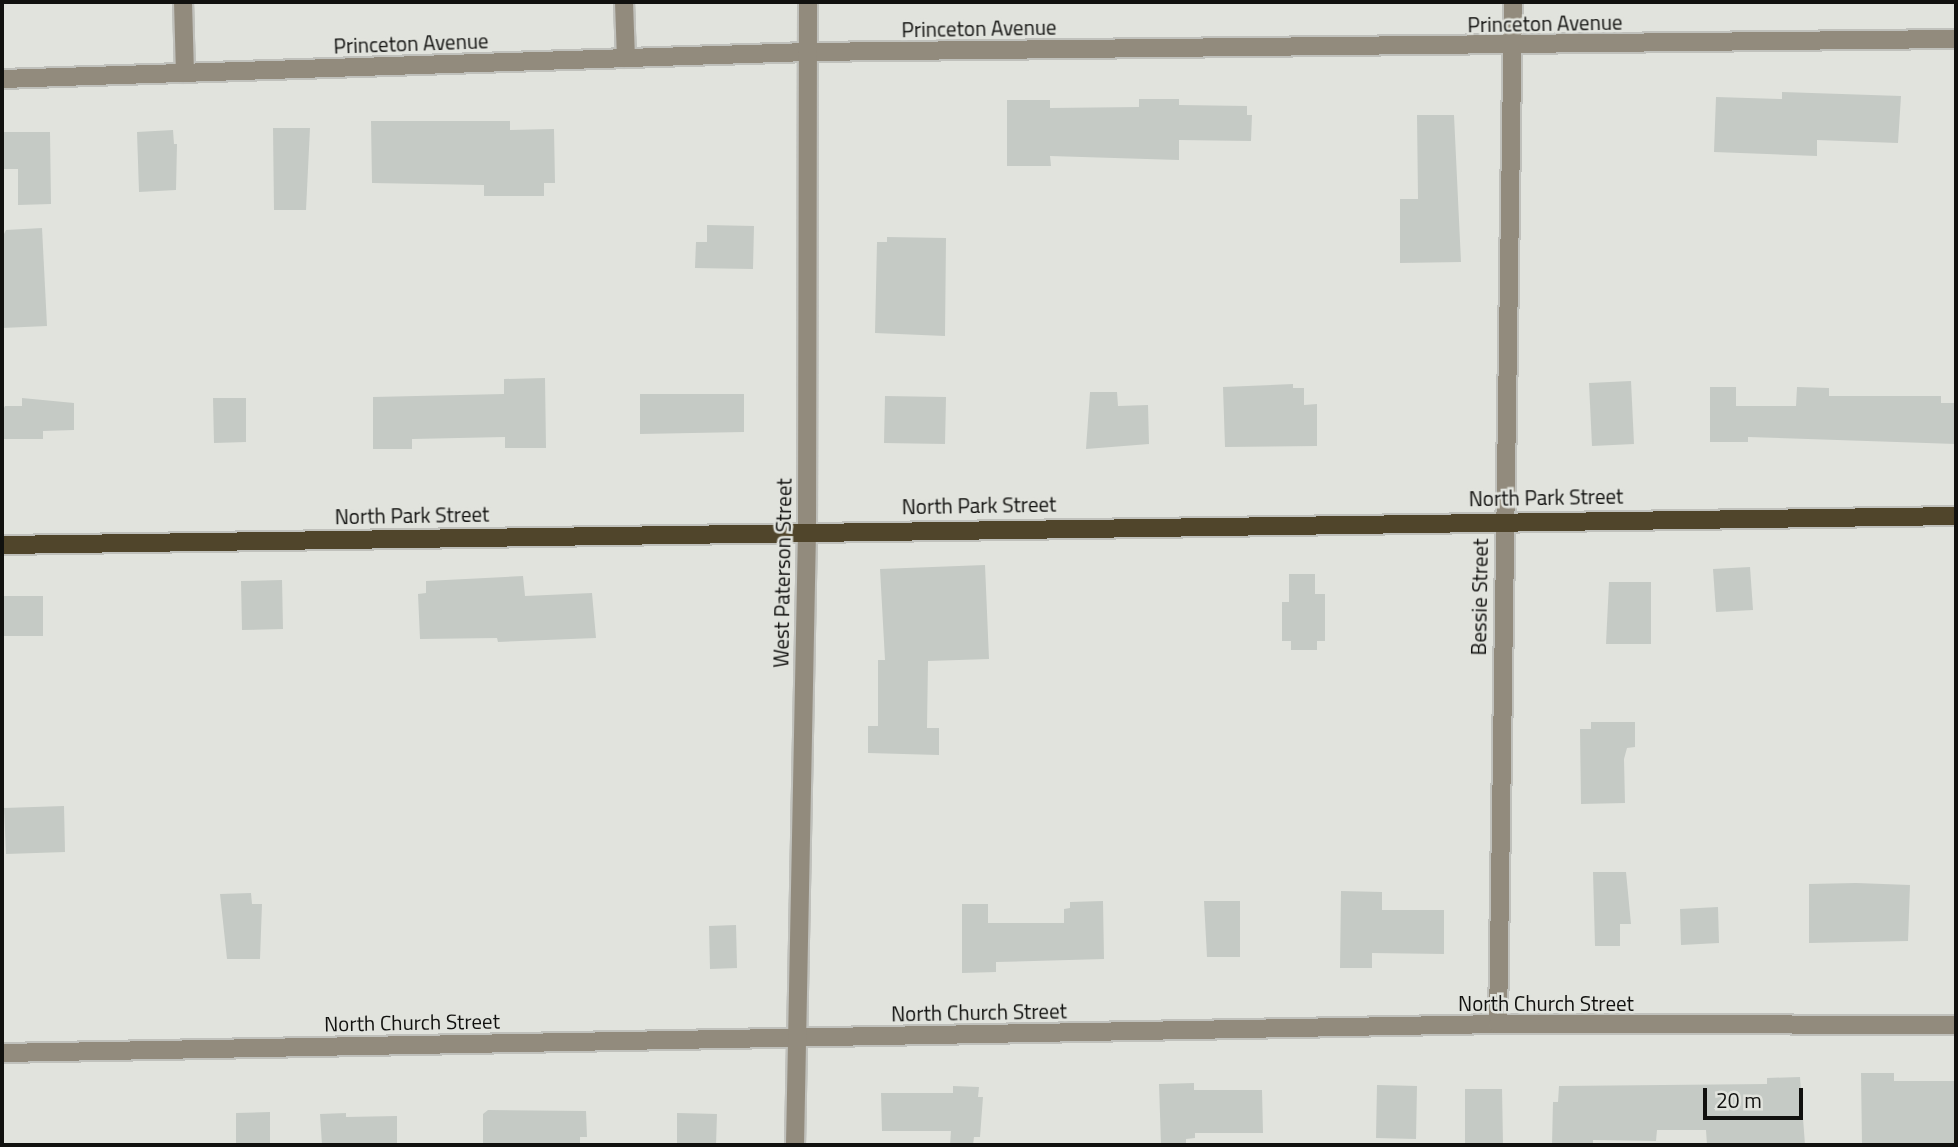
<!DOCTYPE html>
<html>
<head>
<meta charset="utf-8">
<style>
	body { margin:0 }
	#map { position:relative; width:1958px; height:1147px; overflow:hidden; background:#e1e3dd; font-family:"Titillium Web",sans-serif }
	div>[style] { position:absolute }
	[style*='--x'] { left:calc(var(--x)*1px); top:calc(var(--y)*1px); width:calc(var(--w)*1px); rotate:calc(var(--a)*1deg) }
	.building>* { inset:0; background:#c5cac5 }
	.roads { filter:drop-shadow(2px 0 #c0c1bc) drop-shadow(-2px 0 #c0c1bc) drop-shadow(0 2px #c0c1bc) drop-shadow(0 -2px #c0c1bc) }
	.minor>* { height:18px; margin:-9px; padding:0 9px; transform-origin:9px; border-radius:9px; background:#928b7d }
	.major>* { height:18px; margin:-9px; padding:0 9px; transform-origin:9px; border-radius:9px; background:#50452b }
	span { translate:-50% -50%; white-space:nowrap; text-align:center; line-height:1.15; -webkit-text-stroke:5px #e1e3dd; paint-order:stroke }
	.street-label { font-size:21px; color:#11110f }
	.frame { position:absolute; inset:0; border:4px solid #11110f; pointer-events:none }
	.scale { position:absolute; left:1703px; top:1088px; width:100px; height:32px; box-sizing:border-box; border:4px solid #11110f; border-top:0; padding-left:9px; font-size:21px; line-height:24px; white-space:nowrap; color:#11110f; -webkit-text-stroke:5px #e1e3dd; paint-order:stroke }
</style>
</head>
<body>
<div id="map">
	<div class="building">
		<div style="clip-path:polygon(1782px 92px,1901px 96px,1898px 143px,1817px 140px,1817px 156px,1714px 152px,1716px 97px,1782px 99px)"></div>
		<div style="clip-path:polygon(1139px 99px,1179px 99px,1179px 105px,1247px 106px,1247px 115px,1252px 115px,1251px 141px,1179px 140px,1179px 160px,1050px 156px,1051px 166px,1007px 166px,1007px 100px,1050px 100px,1050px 108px,1139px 107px)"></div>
		<div style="clip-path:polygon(1417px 115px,1454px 115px,1461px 262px,1400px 263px,1400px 199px,1418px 199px)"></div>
		<div style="clip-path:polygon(371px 121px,510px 121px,510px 130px,554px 129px,555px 183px,544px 183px,544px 196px,484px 196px,484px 185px,372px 183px)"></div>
		<div style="clip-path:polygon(273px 128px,310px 128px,306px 210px,274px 210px)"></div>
		<div style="clip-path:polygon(173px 130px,174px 144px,177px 144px,176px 190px,139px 192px,137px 132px)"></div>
		<div style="clip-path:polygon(2px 132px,50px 132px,51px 204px,18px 205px,18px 169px,3px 169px)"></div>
		<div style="clip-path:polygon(707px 225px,754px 226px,753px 269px,695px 268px,696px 242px,707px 242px)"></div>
		<div style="clip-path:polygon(42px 228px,47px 326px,2px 328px,2px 238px,6px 230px)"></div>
		<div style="clip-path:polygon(887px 237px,946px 238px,945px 336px,875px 333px,877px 242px,887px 242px)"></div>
		<div style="clip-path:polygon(545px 378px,546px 448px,505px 448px,505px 437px,412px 439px,412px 449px,373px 449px,373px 397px,504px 394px,504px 379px)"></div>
		<div style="clip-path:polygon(1631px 381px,1634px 444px,1592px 446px,1589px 383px)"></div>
		<div style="clip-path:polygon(1293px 384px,1293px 388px,1304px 388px,1304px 405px,1317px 404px,1317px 446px,1225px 447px,1223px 387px)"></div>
		<div style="clip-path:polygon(1710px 387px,1736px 387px,1736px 406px,1796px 406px,1797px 387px,1829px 388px,1829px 396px,1941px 396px,1941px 403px,1956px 403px,1956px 444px,1748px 437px,1748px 442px,1710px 442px)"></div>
		<div style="clip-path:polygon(1090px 392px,1117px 392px,1118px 406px,1148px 405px,1149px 444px,1086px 449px)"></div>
		<div style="clip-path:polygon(640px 394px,744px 394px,744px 432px,640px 434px)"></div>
		<div style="clip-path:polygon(885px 396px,946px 397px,945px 444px,884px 443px)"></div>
		<div style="clip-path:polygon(22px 398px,74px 403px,74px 430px,43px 431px,43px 439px,2px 439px,2px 412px,5px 406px,22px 406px)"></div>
		<div style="clip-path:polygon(213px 398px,246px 398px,246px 442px,214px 443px)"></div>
		<div style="clip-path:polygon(985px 565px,989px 659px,928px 661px,927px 728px,939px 728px,939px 755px,868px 753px,868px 726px,878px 726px,878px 660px,885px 660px,880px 569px)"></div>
		<div style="clip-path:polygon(1750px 567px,1753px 610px,1716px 612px,1713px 569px)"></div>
		<div style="clip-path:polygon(1289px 574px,1315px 574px,1315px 594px,1325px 594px,1325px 641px,1317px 641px,1317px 650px,1291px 650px,1291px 641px,1282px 641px,1282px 602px,1289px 602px)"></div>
		<div style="clip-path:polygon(523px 576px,525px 596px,592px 593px,596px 638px,498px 642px,497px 638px,420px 639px,418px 594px,426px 593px,426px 581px)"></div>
		<div style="clip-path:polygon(282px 580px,283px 629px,242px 630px,241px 581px)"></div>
		<div style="clip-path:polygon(1609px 582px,1651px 582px,1651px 644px,1606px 644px)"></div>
		<div style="clip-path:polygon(2px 596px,43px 596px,43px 636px,2px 636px)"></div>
		<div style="clip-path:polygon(1591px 722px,1635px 722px,1635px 747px,1627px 748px,1624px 759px,1625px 803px,1581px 804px,1580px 729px,1591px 729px)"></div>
		<div style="clip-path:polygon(64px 806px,65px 852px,6px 854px,4px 808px)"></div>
		<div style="clip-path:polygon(1593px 872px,1626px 872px,1631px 924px,1620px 924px,1620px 946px,1595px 946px)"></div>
		<div style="clip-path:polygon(1856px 883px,1910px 885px,1908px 941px,1809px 943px,1809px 884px)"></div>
		<div style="clip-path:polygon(1341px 891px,1382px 892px,1382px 910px,1444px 910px,1444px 954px,1372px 953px,1372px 968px,1340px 968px)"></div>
		<div style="clip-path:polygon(251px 893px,252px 904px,262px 904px,260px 959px,227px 959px,220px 894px)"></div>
		<div style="clip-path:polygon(1103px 901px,1104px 959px,996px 962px,996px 972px,962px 973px,962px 904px,988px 904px,988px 923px,1064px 923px,1064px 909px,1070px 908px,1070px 902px)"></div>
		<div style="clip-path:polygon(1204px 901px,1240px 901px,1240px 957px,1207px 957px)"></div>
		<div style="clip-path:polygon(1718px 907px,1719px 943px,1681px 945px,1680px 909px)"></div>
		<div style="clip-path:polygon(736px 925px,737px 968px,710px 969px,709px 926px)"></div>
		<div style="clip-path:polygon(1861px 1073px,1894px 1073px,1894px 1081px,1956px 1081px,1956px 1145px,1862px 1145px)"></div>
		<div style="clip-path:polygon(1800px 1077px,1805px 1145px,1707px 1145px,1706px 1130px,1657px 1130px,1656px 1141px,1593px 1140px,1593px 1145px,1552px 1145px,1553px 1102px,1558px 1102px,1559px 1086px,1767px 1084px,1767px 1078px)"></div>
		<div style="clip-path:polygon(1194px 1083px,1194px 1090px,1262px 1090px,1263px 1133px,1195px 1133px,1195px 1138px,1186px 1139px,1186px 1145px,1161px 1145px,1159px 1084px)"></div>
		<div style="clip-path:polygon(1377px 1085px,1417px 1086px,1416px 1139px,1376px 1138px)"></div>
		<div style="clip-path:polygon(953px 1086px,979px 1087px,978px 1097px,983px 1097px,980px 1137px,974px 1137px,973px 1145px,950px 1145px,951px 1131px,882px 1131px,881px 1093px,953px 1093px)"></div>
		<div style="clip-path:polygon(1465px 1089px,1502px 1089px,1503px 1145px,1465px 1145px)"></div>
		<div style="clip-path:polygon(488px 1110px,586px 1111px,587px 1137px,580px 1137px,580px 1145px,483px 1145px,483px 1114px)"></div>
		<div style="clip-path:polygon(270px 1112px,270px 1145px,236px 1145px,236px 1113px)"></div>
		<div style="clip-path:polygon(346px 1113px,346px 1117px,397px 1116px,397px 1145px,322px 1145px,320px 1114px)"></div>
		<div style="clip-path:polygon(677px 1113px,717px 1114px,716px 1145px,677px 1145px)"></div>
	</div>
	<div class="roads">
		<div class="minor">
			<div style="--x:183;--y:2;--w:71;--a:88.4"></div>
			<div style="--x:624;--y:2;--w:56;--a:88"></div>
			<div style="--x:2;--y:79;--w:805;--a:-1.92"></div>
			<div style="--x:807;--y:52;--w:1149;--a:-0.65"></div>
			<div style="--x:1498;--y:1024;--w:1022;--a:-89.16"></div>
			<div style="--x:2;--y:1053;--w:1496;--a:-1.11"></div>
			<div style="--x:1498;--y:1024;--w:458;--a:0.1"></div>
			<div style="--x:795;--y:1145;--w:615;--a:-88.88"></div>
			<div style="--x:807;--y:530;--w:528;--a:-89.89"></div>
		</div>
		<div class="major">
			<div style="--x:2;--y:545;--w:1954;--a:-0.85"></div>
		</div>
	</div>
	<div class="street-label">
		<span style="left:1545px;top:23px;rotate:-1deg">Princeton Avenue</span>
		<span style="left:979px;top:28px;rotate:-1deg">Princeton Avenue</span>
		<span style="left:411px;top:43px;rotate:-2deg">Princeton Avenue</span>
		<span style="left:1546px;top:497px;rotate:-1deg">North Park Street</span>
		<span style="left:979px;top:505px;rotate:-1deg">North Park Street</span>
		<span style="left:412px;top:515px;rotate:-1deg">North Park Street</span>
		<span style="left:782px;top:573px;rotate:-89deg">West Paterson Street</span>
		<span style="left:1479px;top:597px;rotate:-89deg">Bessie Street</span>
		<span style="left:1546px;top:1003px">North Church Street</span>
		<span style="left:979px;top:1012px;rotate:-1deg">North Church Street</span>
		<span style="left:412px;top:1022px;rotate:-1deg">North Church Street</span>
	</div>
	<div class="frame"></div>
	<div class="scale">20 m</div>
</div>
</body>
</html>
